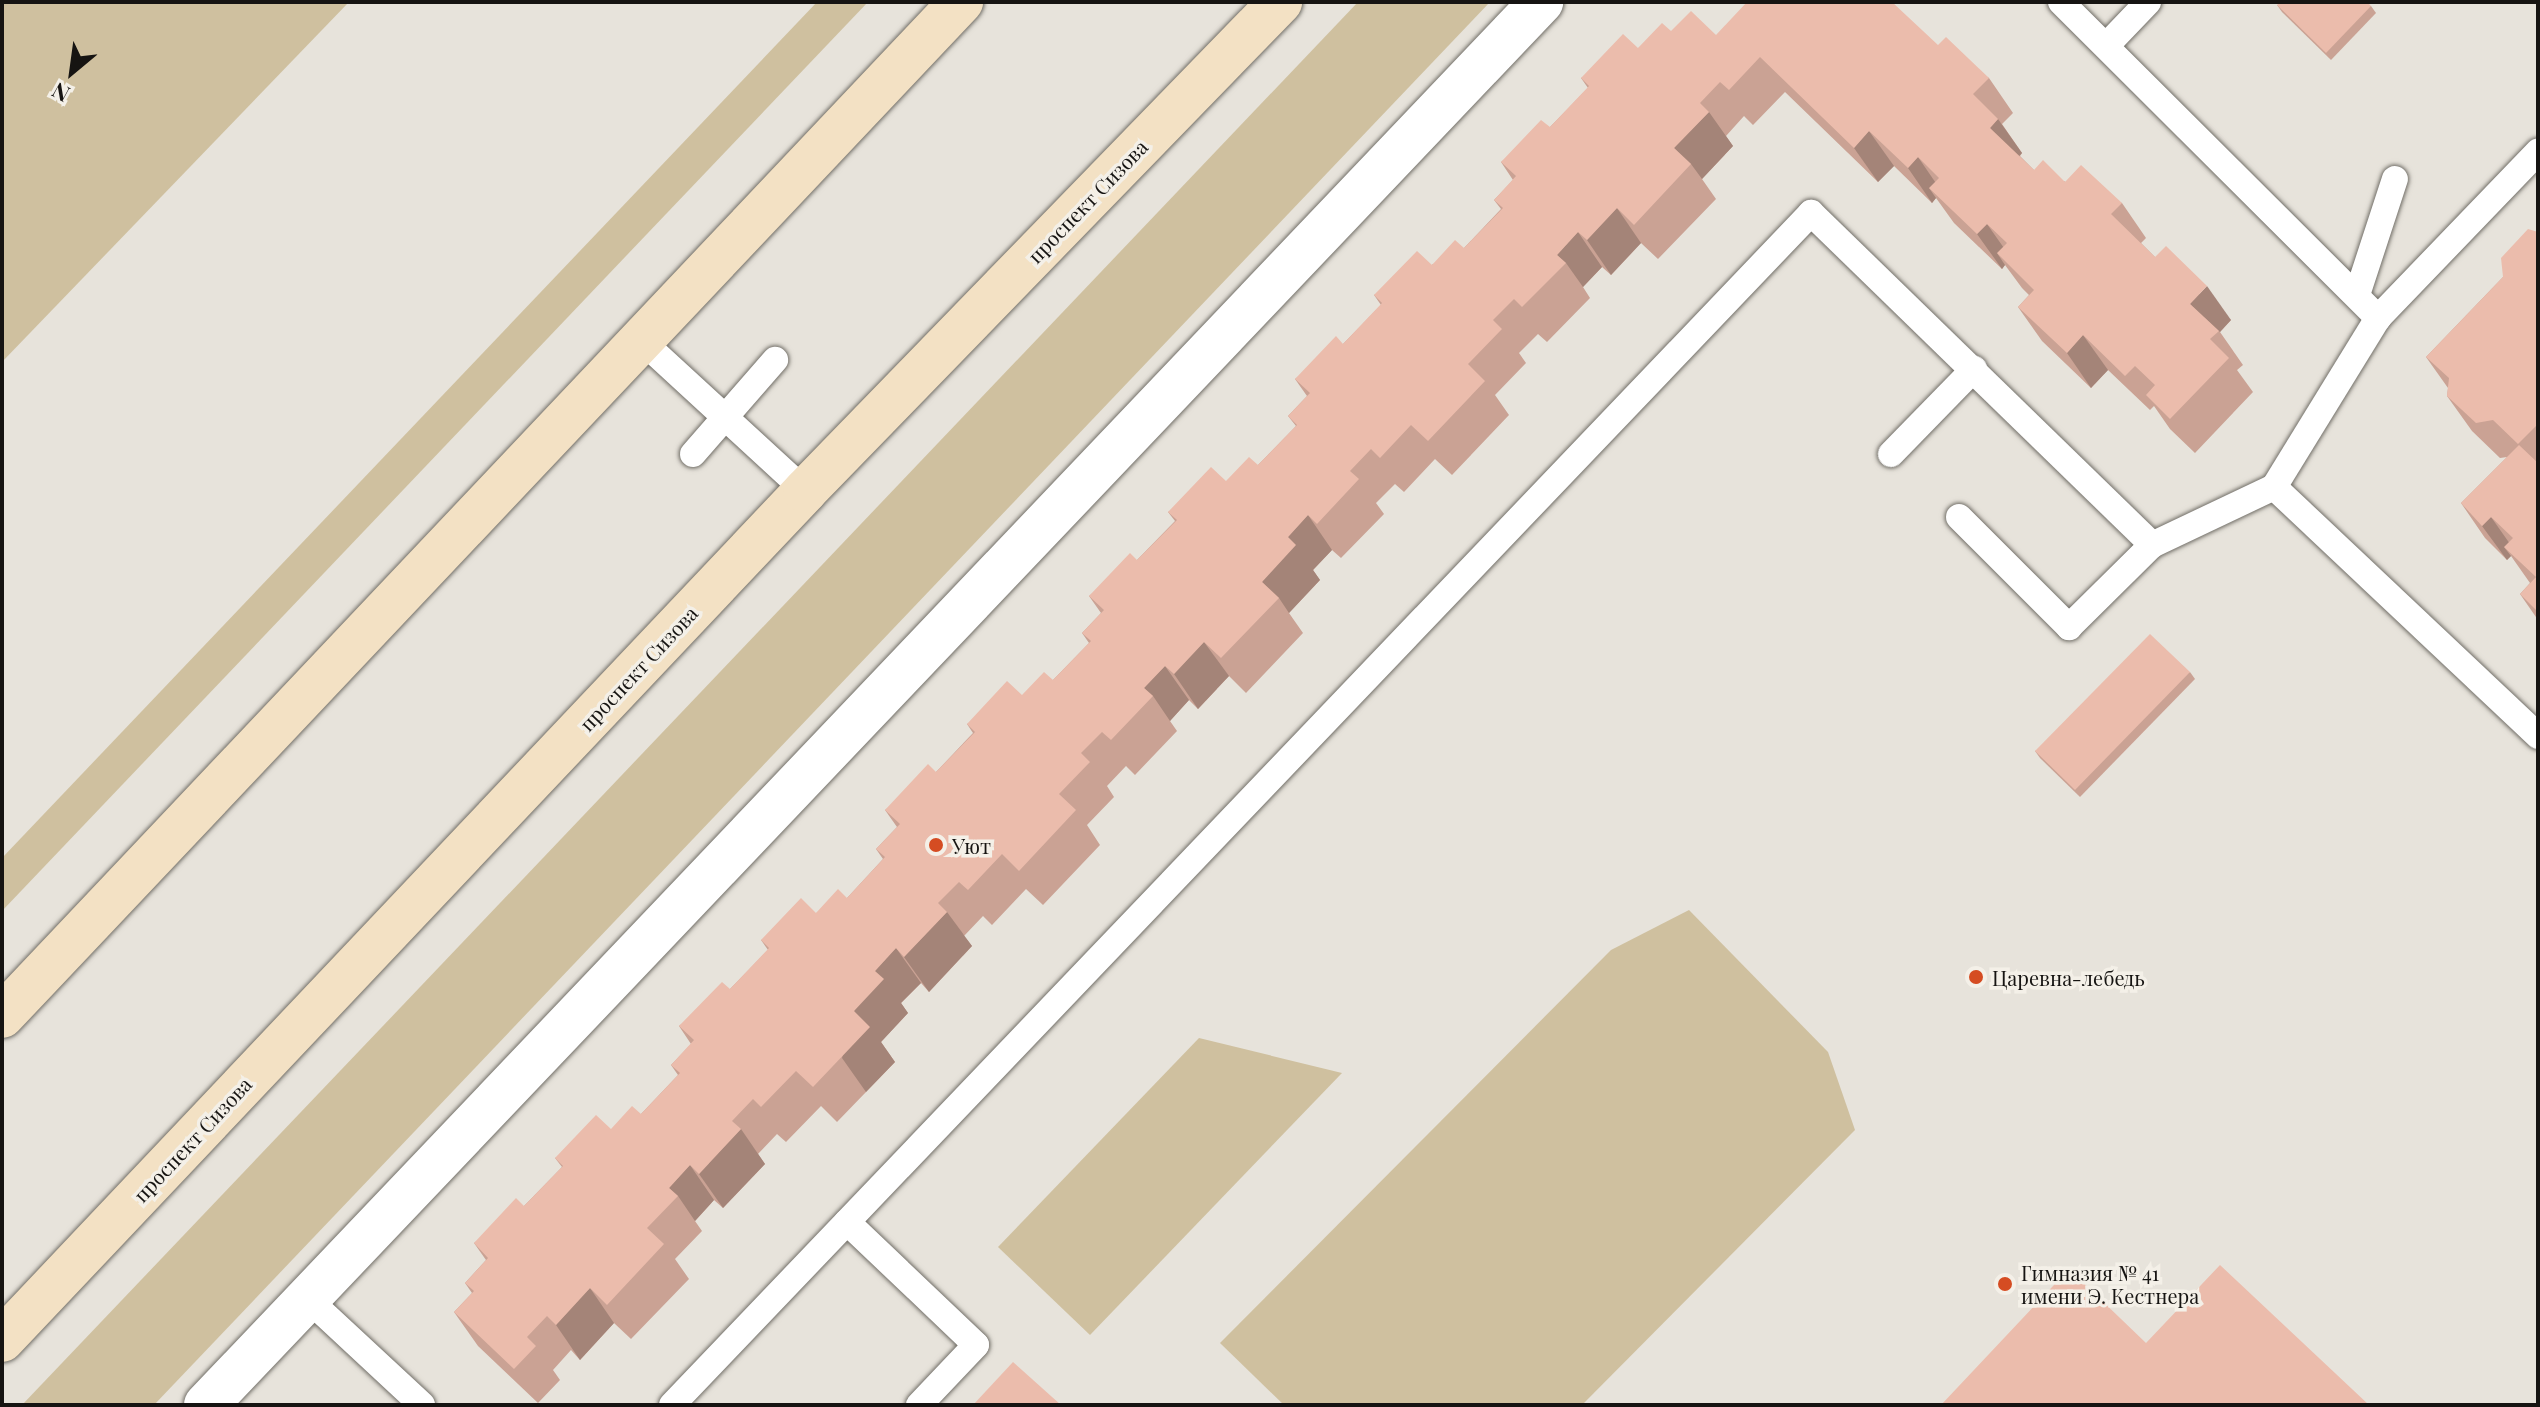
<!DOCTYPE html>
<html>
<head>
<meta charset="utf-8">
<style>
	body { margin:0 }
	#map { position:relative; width:2540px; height:1407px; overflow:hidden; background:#e7e3db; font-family:"Playfair Display",serif }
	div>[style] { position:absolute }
	.green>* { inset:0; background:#cfc09f }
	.roads { filter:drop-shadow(0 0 2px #716e67) drop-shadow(0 0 2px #716e67) }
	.service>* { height:26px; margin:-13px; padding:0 13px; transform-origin:13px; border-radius:13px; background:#fff }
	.minor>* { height:44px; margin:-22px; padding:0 22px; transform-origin:22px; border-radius:22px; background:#fff }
	.secondary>* { height:44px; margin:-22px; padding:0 22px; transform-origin:22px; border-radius:22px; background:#f3e1c4 }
	.wall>* { inset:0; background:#caa294 }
	.shaded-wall>* { inset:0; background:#a48478 }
	.building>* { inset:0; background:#ebbcac }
	.dots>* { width:22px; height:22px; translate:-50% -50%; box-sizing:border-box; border:4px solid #f4f0e8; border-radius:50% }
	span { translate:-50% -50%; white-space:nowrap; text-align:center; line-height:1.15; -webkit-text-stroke:7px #f4f0e8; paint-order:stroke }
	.street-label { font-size:20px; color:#161412 }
	.poi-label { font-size:20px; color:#161412 }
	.left { translate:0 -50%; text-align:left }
	.frame { position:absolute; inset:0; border:4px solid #161412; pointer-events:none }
	.north { position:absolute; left:32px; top:32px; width:80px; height:80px; -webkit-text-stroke:6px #f4f0e8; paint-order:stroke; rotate:209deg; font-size:22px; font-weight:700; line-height:32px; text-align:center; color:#161412 }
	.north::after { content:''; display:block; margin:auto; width:28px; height:36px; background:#161412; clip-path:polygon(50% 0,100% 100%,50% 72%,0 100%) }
</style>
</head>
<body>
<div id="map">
	<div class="green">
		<div style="clip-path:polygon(2px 2px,349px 2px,2px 362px)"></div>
		<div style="clip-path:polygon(817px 2px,868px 2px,2px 911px,2px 858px)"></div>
		<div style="clip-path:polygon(1358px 2px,1490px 2px,154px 1405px,22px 1405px)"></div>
		<div style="clip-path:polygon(1689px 910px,1828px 1052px,1855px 1130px,1582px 1405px,1284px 1405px,1220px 1343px,1611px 950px)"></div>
		<div style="clip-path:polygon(1199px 1038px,1342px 1073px,1090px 1335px,998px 1247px)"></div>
	</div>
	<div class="roads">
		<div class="service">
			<div style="left:2061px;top:2px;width:448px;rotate:44.9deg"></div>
			<div style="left:2378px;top:318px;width:198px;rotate:121.6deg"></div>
			<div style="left:2274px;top:487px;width:363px;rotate:43.3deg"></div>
			<div style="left:2106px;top:46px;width:61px;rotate:-46.3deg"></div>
			<div style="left:2357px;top:295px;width:122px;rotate:-71.9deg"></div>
			<div style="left:2378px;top:318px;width:231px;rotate:-46.1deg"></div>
			<div style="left:641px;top:340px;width:223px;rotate:42.6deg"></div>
			<div style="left:693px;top:454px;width:125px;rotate:-48.9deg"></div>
			<div style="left:1891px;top:454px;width:119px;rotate:-45.7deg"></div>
			<div style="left:1959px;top:517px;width:156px;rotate:45deg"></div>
			<div style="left:2069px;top:627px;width:117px;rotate:-44.7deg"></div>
			<div style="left:847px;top:1222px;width:178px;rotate:43.6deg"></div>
			<div style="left:976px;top:1345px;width:83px;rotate:133.5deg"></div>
			<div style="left:307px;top:1298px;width:157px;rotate:42.9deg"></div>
			<div style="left:672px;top:1405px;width:1649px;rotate:-46.3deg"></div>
			<div style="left:1811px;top:213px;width:476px;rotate:44.2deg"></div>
			<div style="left:2152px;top:545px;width:135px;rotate:-25.4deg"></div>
		</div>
		<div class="minor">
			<div style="left:206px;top:1405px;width:1937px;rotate:-46.42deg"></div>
		</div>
		<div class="secondary">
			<div style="left:2px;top:1016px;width:1396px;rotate:-46.6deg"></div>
			<div style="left:2px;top:1340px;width:1169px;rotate:-46.59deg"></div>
			<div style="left:805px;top:491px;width:682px;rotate:-45.83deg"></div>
		</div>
	</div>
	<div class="wall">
		<div style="clip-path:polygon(2277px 5px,2371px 6px,2376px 13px,2331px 60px,2282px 12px)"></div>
		<div style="clip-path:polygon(1671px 31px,1716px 35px,1938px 45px,1989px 78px,2013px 113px,2002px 124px,2022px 153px,2020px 156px,2034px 170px,2122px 203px,2146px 238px,2141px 243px,2155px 257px,2231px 320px,2220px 332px,2243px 365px,2237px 370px,2253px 392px,2195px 453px,2170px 429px,2154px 406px,2150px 410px,2108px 370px,2091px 388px,2042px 341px,2018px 307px,2029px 295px,2022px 288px,2005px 265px,2002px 269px,1954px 223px,1936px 198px,1932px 203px,1894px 166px,1878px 182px,1785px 92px,1753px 125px,1744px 116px,1726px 136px,1733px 146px,1702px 179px,1716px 199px,1658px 259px,1641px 243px,1611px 275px,1602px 267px,1583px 287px,1590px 298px,1547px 342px,1538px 334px,1519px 353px,1526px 363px,1495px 395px,1509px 415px,1452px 475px,1435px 459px,1404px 492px,1395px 484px,1376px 503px,1384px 514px,1341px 558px,1332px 550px,1313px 570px,1320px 580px,1289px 613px,1303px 633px,1246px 693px,1229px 676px,1198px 709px,1189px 700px,1170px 721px,1177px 731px,1135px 775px,1126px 766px,1107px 786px,1114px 797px,1087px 825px,1100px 845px,1043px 905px,1026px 889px,992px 925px,983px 916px,964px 936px,972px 946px,929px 992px,921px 983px,901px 1003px,908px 1013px,881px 1042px,895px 1062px,837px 1122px,821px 1106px,786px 1142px,777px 1134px,758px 1154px,765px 1164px,723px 1208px,714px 1200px,695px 1221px,702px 1231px,675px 1259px,689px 1279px,631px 1339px,614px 1323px,580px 1360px,571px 1350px,553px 1370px,560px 1380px,538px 1403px,478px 1346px,454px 1312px,472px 1293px,465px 1283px,486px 1260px,474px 1243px,524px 1206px,562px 1167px,555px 1158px,641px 1114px,678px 1075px,671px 1065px,691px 1044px,679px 1026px,730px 989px,768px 950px,761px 940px,847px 898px,883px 859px,876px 849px,897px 827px,885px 810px,936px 772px,973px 733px,967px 724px,1053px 680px,1089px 643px,1082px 633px,1101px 613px,1089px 596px,1137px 560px,1175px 521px,1168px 512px,1258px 465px,1296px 426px,1288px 416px,1307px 396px,1295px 379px,1343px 344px,1381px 305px,1374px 295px,1464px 248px,1501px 209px,1494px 200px,1513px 180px,1501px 162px,1550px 127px,1588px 88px,1581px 78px)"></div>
		<div style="clip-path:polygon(2538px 232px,2538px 620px,2520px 594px,2530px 583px,2511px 556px,2507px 560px,2485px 538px,2461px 503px,2507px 457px,2500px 458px,2472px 431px,2447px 396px,2448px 388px,2426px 357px,2503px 277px)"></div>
		<div style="clip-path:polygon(2190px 672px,2195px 679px,2080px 797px,2040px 758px,2035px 751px)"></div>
	</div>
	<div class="shaded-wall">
		<div style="clip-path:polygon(1709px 112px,1733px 146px,1702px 179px,1691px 164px,1674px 148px)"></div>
		<div style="clip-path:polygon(1998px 119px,2022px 153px,2014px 162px,1990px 128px)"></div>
		<div style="clip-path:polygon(1869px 131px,1894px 166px,1878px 182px,1854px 148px)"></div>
		<div style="clip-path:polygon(1918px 157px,1942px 192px,1929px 188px,1936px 198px,1932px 203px,1908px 168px)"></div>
		<div style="clip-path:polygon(1617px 208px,1641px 243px,1611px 275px,1587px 240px)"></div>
		<div style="clip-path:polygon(1987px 224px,2011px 258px,1997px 253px,2005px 265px,2002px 269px,1977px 234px)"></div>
		<div style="clip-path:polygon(1578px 232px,1602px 267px,1583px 287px,1566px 263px,1557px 255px)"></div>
		<div style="clip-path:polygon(2207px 286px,2231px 320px,2220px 332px,2190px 304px)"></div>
		<div style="clip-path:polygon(2083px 335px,2108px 370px,2091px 388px,2067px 353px)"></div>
		<div style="clip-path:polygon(1308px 515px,1332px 550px,1313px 570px,1320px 580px,1289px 613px,1279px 598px,1262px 582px,1288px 537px)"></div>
		<div style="clip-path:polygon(2491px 517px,2515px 551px,2504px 547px,2511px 556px,2507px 560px,2482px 526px)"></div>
		<div style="clip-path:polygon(1204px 642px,1229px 676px,1198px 709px,1174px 674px)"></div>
		<div style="clip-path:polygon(1165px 666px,1189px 700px,1170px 721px,1153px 696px,1144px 688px)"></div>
		<div style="clip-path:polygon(947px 912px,972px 946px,929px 992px,904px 957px)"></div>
		<div style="clip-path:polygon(896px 948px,921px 983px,901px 1003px,908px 1013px,881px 1042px,895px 1062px,866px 1092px,842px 1058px,854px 1011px,875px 971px)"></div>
		<div style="clip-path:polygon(741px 1129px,765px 1164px,723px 1208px,699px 1174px)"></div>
		<div style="clip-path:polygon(690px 1165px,714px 1200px,695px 1221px,678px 1196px,669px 1188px)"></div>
		<div style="clip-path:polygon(590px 1288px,614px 1323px,580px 1360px,556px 1325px)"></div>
	</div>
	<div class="building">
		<div style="clip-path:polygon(1747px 2px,1892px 2px,1938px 45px,1946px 37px,1989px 78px,1973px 94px,1998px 119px,1990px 128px,2034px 170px,2043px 160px,2065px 182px,2081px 165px,2122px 203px,2111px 214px,2155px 257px,2166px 246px,2207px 286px,2190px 304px,2219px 331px,2210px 339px,2229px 358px,2170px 419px,2146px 395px,2155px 385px,2135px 366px,2125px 376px,2083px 335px,2067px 353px,2018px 307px,2034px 290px,1997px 253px,2007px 243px,1987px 224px,1977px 234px,1929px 188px,1939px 178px,1918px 157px,1908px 168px,1869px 131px,1854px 148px,1760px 57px,1729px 90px,1720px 82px,1700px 103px,1709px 112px,1674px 148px,1691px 164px,1634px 225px,1617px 208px,1587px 240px,1578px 232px,1557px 255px,1566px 263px,1522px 307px,1514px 299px,1493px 320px,1502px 329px,1468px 364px,1485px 381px,1428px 441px,1411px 425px,1380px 458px,1371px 449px,1350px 471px,1359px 479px,1317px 524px,1308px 515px,1288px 537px,1296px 545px,1262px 582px,1279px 598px,1221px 658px,1204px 642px,1174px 674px,1165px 666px,1144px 688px,1153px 696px,1111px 740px,1102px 732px,1081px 753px,1090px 762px,1059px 794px,1076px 810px,1019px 871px,1002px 854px,968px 890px,959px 882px,938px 903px,947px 912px,904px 957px,896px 948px,875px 971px,884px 979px,854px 1011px,870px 1027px,813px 1087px,796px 1071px,761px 1107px,753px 1099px,732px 1121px,741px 1129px,699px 1174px,690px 1165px,669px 1188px,678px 1196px,647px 1228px,664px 1244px,607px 1305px,590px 1288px,556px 1325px,547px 1316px,527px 1337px,536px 1346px,514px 1369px,454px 1312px,474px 1291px,465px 1283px,488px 1258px,474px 1243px,516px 1198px,524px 1206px,563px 1166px,555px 1158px,596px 1115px,611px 1129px,632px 1106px,641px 1114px,680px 1073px,671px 1065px,694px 1040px,679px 1026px,722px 982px,730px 989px,769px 948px,761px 940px,801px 898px,816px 913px,838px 889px,847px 898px,885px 857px,876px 849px,900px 824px,885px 810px,928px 764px,936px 772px,975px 732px,967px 724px,1007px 681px,1022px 695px,1044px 672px,1053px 680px,1091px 641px,1082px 633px,1104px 610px,1089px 596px,1130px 553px,1137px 560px,1177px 520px,1168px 512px,1211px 467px,1226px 481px,1249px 457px,1258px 465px,1297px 425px,1288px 416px,1310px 393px,1295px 379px,1336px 336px,1343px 344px,1382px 303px,1374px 295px,1417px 251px,1432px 265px,1455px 240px,1464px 248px,1503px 208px,1494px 200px,1516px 176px,1501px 162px,1541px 120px,1550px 127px,1589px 86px,1581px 78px,1623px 34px,1638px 48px,1662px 23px,1671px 31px,1691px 11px,1716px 35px)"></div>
		<div style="clip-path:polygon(2280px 2px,2367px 2px,2371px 6px,2326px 53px,2277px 5px)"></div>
		<div style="clip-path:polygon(2528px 229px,2538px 232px,2538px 424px,2518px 444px,2493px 420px,2476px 423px,2447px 396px,2449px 378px,2426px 357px,2503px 277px,2501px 258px)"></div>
		<div style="clip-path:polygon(2519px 445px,2538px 463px,2538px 612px,2520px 594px,2536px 577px,2504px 547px,2513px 538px,2491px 517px,2482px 526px,2461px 503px)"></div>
		<div style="clip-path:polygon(2150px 634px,2190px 672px,2075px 790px,2035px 751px)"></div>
		<div style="clip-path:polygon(2220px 1265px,2369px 1405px,1941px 1405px,2069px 1269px,2146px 1343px)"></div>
		<div style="clip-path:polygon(1013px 1362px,1061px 1405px,973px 1405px)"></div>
	</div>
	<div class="dots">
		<div style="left:936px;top:845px;background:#d54c22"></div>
		<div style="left:1976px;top:977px;background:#d54c22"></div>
		<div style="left:2005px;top:1284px;background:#d54c22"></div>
	</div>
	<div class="street-label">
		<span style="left:1087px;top:201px;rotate:-46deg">проспект Сизова</span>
		<span style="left:638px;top:668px;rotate:-47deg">проспект Сизова</span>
		<span style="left:192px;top:1139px;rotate:-47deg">проспект Сизова</span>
	</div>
	<div class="poi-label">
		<span class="left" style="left:952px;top:845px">Уют</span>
		<span class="left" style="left:1992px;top:977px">Царевна-лебедь</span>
		<span class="left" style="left:2021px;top:1284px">Гимназия № 41<br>имени Э. Кестнера</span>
	</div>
	<div class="frame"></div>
	<div class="north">N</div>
</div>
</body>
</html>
